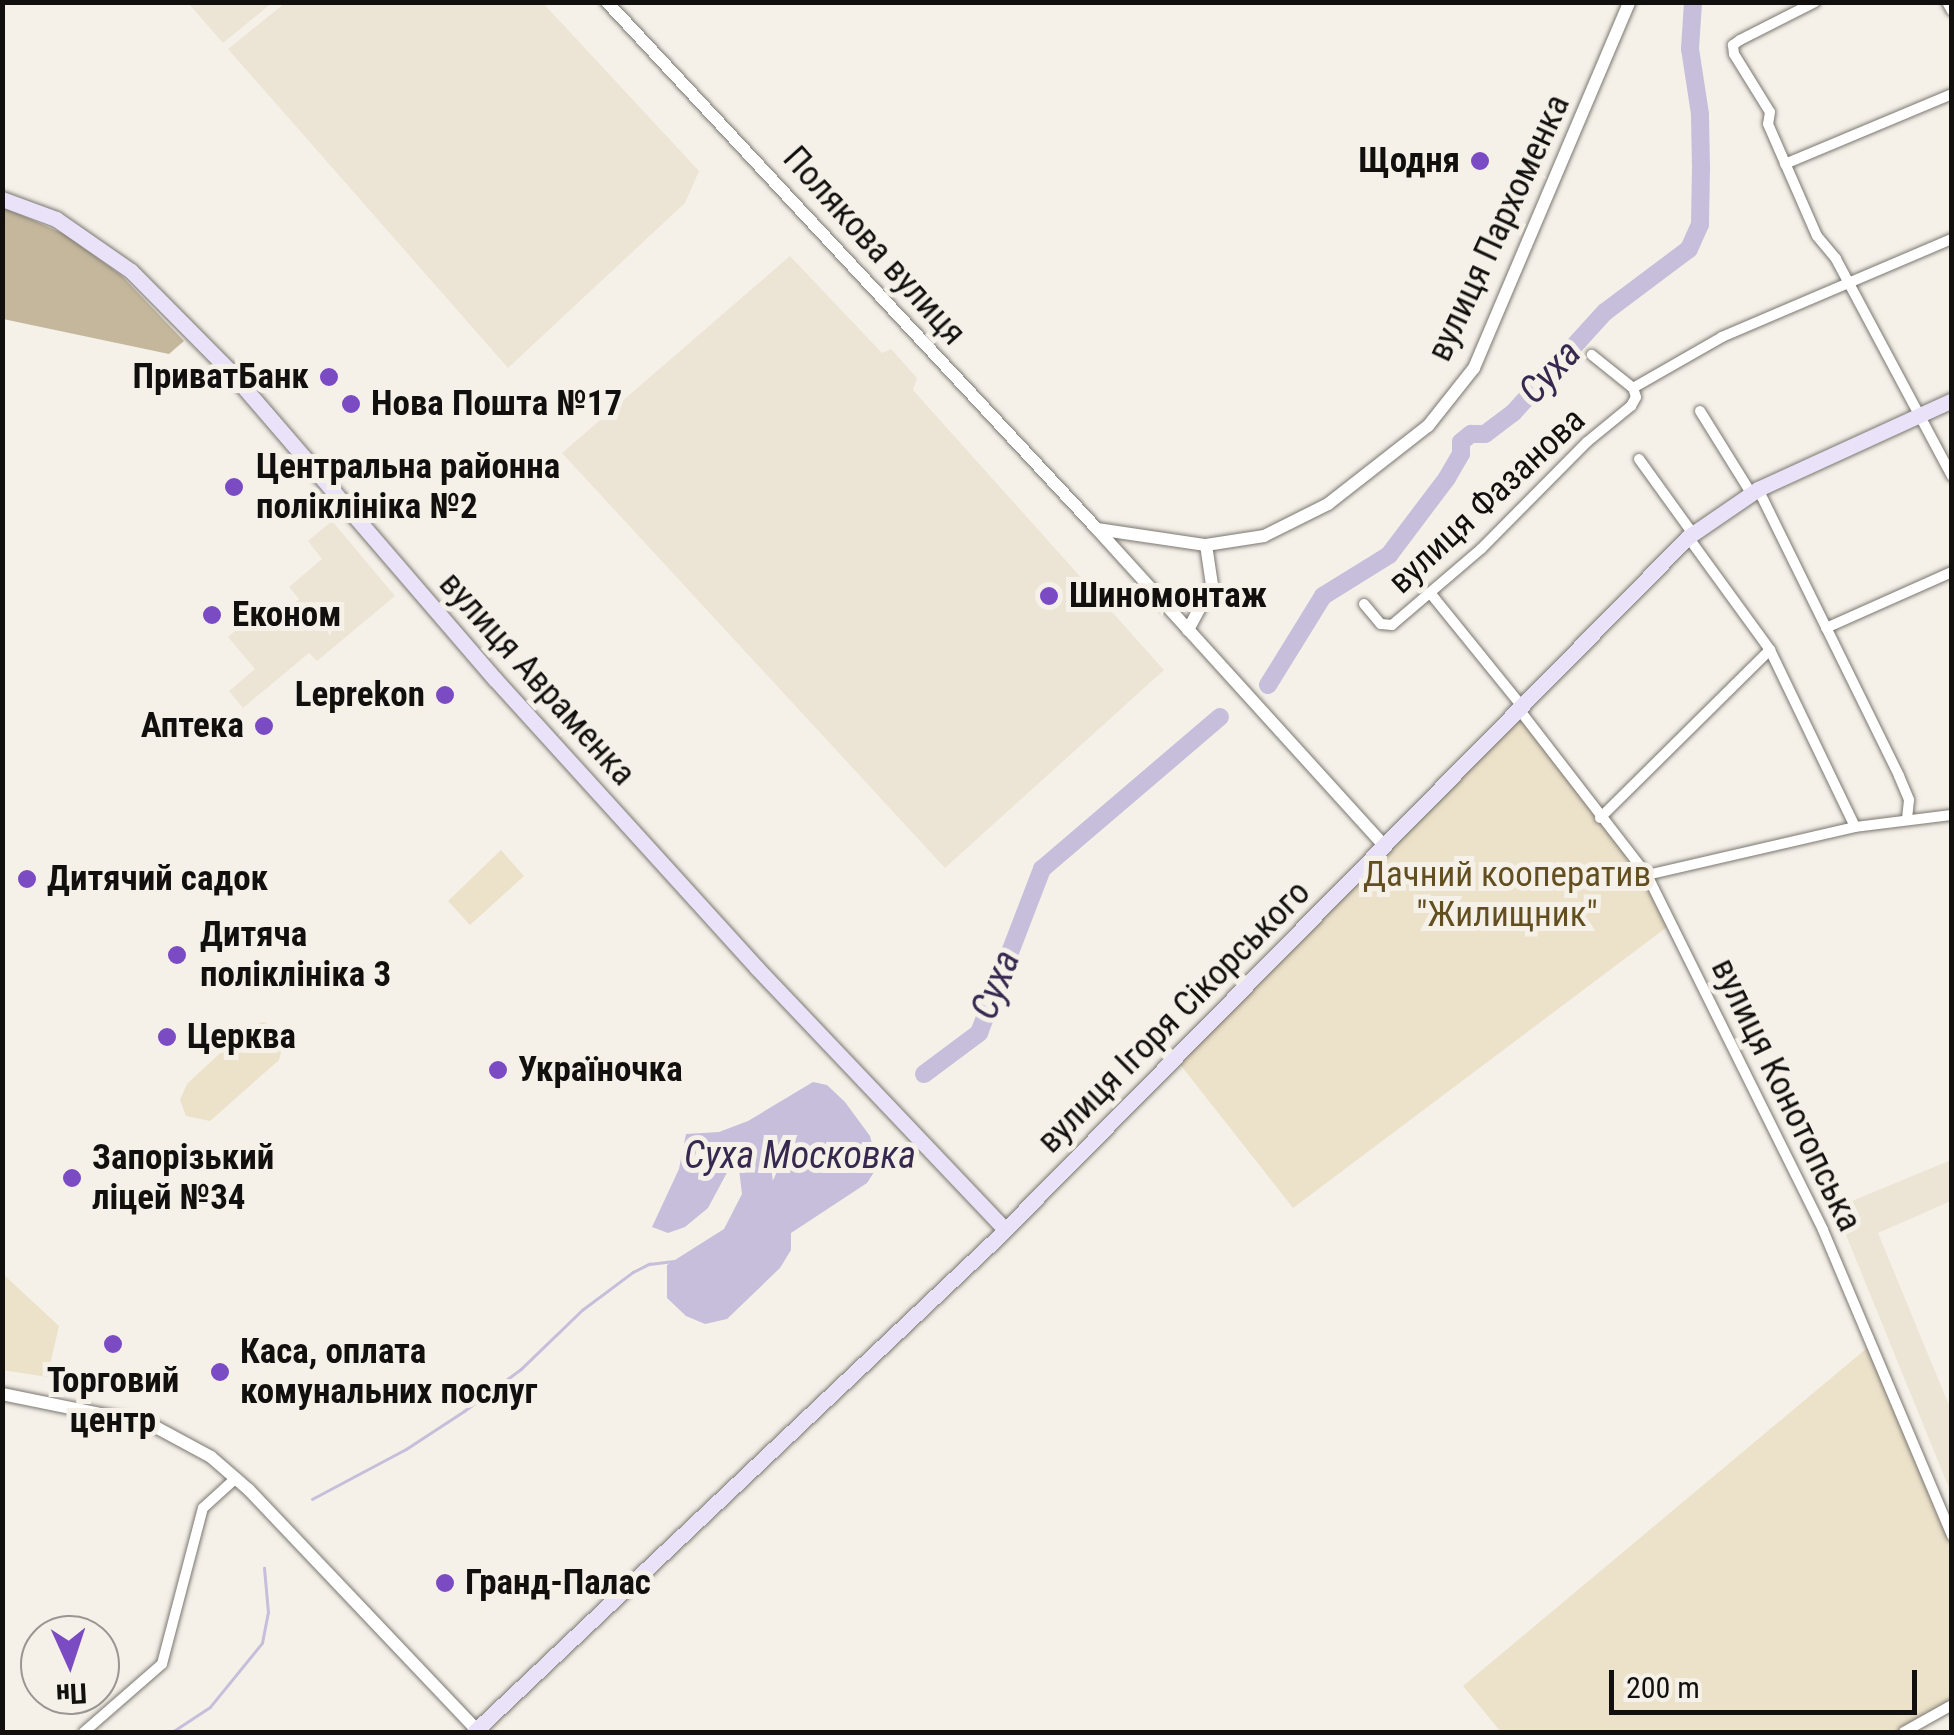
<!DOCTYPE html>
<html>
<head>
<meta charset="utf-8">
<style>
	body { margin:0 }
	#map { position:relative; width:1954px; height:1735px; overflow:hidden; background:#f5f1e9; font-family:"Roboto Condensed",sans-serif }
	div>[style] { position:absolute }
	.built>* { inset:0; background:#ece5d5 }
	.green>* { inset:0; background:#ece1c9 }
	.forest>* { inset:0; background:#c4b79c }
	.water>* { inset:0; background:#c6beda }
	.stream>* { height:2.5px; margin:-1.25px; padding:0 1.25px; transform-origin:1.25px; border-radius:1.25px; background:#c6beda }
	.river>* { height:18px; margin:-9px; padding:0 9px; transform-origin:9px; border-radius:9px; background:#c6beda }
	.roads { filter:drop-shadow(0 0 2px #7b7770) drop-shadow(0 0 2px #7b7770) }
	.minor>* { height:10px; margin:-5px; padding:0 5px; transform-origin:5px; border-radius:5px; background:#fff }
	.tertiary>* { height:12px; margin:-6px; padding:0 6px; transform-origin:6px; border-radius:6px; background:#fff }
	.secondary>* { height:15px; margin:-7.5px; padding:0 7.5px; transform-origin:7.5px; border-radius:7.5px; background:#e9e2f8 }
	.dots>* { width:28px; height:28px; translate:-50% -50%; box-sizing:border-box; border:5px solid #f5f1e9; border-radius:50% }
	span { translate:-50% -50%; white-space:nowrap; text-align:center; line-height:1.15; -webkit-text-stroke:10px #f5f1e9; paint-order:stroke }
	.poi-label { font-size:35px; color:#12100e; font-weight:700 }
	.right { translate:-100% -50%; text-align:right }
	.left { translate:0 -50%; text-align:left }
	.street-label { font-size:35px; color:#12100e }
	.park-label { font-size:35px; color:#624e1e }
	.water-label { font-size:38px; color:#36284f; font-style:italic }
	.frame { position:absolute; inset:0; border:5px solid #12100e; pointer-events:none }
	.north { position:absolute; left:20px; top:1615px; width:100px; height:100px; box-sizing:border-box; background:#f5f1e9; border:2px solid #9a9791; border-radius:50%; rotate:177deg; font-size:28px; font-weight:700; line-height:40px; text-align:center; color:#12100e }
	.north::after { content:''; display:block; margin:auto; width:35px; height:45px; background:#7b4bc3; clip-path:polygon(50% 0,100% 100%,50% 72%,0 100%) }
	.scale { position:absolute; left:1609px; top:1670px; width:308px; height:45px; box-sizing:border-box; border:5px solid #12100e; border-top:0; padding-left:12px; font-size:30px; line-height:35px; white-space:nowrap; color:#12100e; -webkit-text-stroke:8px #f5f1e9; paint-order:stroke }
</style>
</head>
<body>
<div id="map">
	<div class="built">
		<div style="clip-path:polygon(188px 3px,272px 3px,223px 43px)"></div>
		<div style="clip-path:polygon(285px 3px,543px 3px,699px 171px,685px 203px,508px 368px,228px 49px)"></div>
		<div style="clip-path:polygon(790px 256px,882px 353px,891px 349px,917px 378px,913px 390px,1164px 670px,945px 868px,562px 453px)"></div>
		<div style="clip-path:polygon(332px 521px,395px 596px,317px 661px,309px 653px,243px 708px,229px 691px,255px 669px,228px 637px,252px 616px,263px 629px,299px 599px,289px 587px,322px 559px,308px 541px)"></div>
		<div style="clip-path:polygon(1951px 1160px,1951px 1201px,1878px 1233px,1951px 1410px,1951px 1493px,1835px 1208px)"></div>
	</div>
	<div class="green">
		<div style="clip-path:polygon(1521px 705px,1647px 875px,1671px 924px,1293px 1208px,1175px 1058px)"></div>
		<div style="clip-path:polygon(501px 850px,524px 876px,470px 925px,448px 901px)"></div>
		<div style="clip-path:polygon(264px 1022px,285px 1036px,279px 1060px,210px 1121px,186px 1116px,180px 1100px,187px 1084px,248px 1027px)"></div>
		<div style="clip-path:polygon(3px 1274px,59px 1326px,47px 1377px,3px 1370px)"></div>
		<div style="clip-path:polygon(1873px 1343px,1951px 1536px,1951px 1705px,1904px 1732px,1501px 1732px,1463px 1686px)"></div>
	</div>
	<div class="forest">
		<div style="clip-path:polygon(3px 207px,64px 234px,121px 275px,184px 341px,169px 354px,3px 319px)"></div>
	</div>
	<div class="water">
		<div style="clip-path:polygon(813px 1082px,827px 1085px,845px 1102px,870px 1136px,878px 1166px,867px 1183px,791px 1233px,791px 1250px,780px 1268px,727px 1319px,705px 1324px,686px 1316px,667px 1298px,667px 1265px,724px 1229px,742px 1194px,739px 1169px,730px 1167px,708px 1208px,685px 1227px,668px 1233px,652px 1227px,679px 1169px,686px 1134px,719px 1132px,748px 1121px)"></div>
	</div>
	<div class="stream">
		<div style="left:312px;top:1499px;width:106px;rotate:-28deg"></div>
		<div style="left:406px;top:1449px;width:69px;rotate:-33.2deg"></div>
		<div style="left:464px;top:1411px;width:71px;rotate:-36.4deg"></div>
		<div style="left:521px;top:1369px;width:85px;rotate:-44deg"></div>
		<div style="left:582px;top:1310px;width:64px;rotate:-36.7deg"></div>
		<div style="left:633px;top:1272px;width:18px;rotate:-27deg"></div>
		<div style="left:649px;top:1264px;width:25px;rotate:-7deg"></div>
		<div style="left:172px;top:1732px;width:45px;rotate:-33.3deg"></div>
		<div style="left:210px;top:1707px;width:82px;rotate:-50.9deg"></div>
		<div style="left:262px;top:1643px;width:31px;rotate:-79deg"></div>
		<div style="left:268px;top:1613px;width:45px;rotate:-95.1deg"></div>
	</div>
	<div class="river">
		<div style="left:1268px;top:685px;width:105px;rotate:-58.3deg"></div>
		<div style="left:1323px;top:596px;width:78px;rotate:-31.8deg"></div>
		<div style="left:1389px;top:555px;width:96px;rotate:-53deg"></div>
		<div style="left:1447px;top:478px;width:28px;rotate:-60deg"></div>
		<div style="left:1461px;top:454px;width:12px;rotate:-90deg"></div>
		<div style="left:1461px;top:442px;width:13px;rotate:-39deg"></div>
		<div style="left:1471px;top:434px;width:14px"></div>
		<div style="left:1485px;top:434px;width:35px;rotate:-37deg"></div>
		<div style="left:1513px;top:413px;width:137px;rotate:-47.7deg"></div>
		<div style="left:1605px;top:312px;width:105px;rotate:-36.9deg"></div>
		<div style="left:1689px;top:249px;width:27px;rotate:-66deg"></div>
		<div style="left:1700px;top:224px;width:56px;rotate:-89deg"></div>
		<div style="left:1701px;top:168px;width:54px;rotate:-91.1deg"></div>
		<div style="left:1700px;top:114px;width:66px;rotate:-98.7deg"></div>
		<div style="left:1690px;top:49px;width:47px;rotate:-86.3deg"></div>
		<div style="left:924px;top:1074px;width:69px;rotate:-36.7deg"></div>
		<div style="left:979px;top:1033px;width:176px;rotate:-69deg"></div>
		<div style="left:1042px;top:869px;width:234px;rotate:-40.5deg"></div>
	</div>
	<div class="roads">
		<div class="minor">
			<div style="left:1815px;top:2px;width:84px;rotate:153.1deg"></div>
			<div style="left:1740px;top:40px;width:9px;rotate:144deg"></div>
			<div style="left:1733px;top:45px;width:9px;rotate:84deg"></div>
			<div style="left:1734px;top:54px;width:68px;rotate:58.2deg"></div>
			<div style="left:1770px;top:112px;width:12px;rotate:99deg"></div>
			<div style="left:1768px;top:124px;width:122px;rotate:66.4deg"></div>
			<div style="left:1817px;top:236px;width:30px;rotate:50deg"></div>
			<div style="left:1836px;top:259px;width:246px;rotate:61.9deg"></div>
			<div style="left:1947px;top:2px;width:10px;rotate:61deg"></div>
			<div style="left:1785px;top:164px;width:181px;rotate:-22.7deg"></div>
			<div style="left:1633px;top:388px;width:103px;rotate:-29.8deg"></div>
			<div style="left:1722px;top:337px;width:250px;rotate:-23.1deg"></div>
			<div style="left:1700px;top:411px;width:97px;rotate:58.1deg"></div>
			<div style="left:1639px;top:459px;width:92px;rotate:54.2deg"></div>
			<div style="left:1758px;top:489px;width:320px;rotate:63.8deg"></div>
			<div style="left:1899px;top:776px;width:26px;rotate:67deg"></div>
			<div style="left:1909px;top:800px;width:18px;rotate:96deg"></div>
			<div style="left:1688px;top:537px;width:140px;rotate:54deg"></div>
			<div style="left:1770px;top:650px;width:196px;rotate:64.3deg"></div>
			<div style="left:1431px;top:594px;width:143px;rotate:51deg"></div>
			<div style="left:1364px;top:604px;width:26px;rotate:50deg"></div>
			<div style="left:1381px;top:624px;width:11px;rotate:5deg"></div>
			<div style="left:1392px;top:625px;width:117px;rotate:-40.5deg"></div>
			<div style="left:1481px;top:549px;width:151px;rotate:-45.3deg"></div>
			<div style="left:1587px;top:442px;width:57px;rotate:-39.3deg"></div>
			<div style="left:1631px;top:406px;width:10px;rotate:-61deg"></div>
			<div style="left:1636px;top:397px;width:9px;rotate:-108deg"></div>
			<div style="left:1633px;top:388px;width:53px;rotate:-141.2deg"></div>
			<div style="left:1826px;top:628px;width:138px;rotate:-24deg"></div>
			<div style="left:1518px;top:708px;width:211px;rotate:52.3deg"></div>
			<div style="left:1647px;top:875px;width:396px;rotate:63.6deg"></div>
			<div style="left:1823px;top:1230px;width:332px;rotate:67.1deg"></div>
			<div style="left:1600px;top:818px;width:239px;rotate:-44.7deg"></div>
			<div style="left:1647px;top:875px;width:213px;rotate:-13deg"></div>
			<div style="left:1855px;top:827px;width:98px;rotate:-7.1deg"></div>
			<div style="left:84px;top:1732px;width:103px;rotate:-41.1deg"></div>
			<div style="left:162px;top:1664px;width:161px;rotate:-75.3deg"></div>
			<div style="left:203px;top:1508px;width:45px;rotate:-42.3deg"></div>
			<div style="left:1904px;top:1732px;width:55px;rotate:-29.4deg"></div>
		</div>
		<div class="tertiary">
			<div style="left:607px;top:2px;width:720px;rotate:47.08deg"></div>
			<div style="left:1097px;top:529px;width:429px;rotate:47.8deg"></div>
			<div style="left:1097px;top:529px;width:110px;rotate:8.4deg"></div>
			<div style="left:1188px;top:630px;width:51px;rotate:-61.9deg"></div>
			<div style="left:1212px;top:585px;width:40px;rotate:-98.5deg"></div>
			<div style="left:1206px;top:545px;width:59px;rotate:-8.8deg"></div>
			<div style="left:1264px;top:536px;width:72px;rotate:-26.6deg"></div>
			<div style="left:1328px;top:504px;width:127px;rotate:-38deg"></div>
			<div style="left:1428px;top:426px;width:74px;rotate:-51.6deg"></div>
			<div style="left:1474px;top:368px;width:397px;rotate:-67deg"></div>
			<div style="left:2px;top:1394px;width:151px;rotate:11.5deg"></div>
			<div style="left:150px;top:1424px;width:69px;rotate:28.4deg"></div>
			<div style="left:211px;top:1457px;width:50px;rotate:41deg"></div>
			<div style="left:249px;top:1490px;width:331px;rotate:46.5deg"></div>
		</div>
		<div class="secondary">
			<div style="left:2px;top:199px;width:58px;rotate:20.3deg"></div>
			<div style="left:56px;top:219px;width:91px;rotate:34.7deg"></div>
			<div style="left:131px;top:271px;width:139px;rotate:45.3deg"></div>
			<div style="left:229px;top:370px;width:408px;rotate:49.3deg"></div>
			<div style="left:495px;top:679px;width:390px;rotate:47.8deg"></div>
			<div style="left:757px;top:968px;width:360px;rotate:46.5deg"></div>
			<div style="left:474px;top:1732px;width:721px;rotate:-43.37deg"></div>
			<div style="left:998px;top:1237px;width:983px;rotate:-45.41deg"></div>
			<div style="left:1688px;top:537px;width:85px;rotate:-34.4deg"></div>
			<div style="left:1758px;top:489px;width:213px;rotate:-24.6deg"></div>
		</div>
	</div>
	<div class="dots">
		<div style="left:1480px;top:161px;background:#7b4bc3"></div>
		<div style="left:329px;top:377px;background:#7b4bc3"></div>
		<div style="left:351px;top:404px;background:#7b4bc3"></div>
		<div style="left:234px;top:487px;background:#7b4bc3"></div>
		<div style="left:1049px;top:596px;background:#7b4bc3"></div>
		<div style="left:212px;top:615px;background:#7b4bc3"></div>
		<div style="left:445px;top:695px;background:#7b4bc3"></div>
		<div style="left:264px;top:726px;background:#7b4bc3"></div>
		<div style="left:27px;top:879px;background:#7b4bc3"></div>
		<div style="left:177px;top:955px;background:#7b4bc3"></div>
		<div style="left:167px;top:1037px;background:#7b4bc3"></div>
		<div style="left:498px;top:1070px;background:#7b4bc3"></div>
		<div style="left:72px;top:1178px;background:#7b4bc3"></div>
		<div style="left:113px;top:1344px;background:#7b4bc3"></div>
		<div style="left:220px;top:1372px;background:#7b4bc3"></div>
		<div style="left:445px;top:1583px;background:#7b4bc3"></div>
	</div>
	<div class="poi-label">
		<span class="right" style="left:1460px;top:161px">Щодня</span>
		<span class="right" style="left:309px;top:377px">ПриватБанк</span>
		<span class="left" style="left:371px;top:404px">Нова Пошта №17</span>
		<span class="left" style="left:256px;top:487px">Центральна районна<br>поліклініка №2</span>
		<span class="left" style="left:1069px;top:596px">Шиномонтаж</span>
		<span class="left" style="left:232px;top:615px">Економ</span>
		<span class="right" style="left:425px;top:695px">Leprekon</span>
		<span class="right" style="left:244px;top:726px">Аптека</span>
		<span class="left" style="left:47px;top:879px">Дитячий садок</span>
		<span class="left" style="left:200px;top:955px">Дитяча<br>поліклініка 3</span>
		<span class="left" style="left:187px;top:1037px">Церква</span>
		<span class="left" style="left:518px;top:1070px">Україночка</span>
		<span class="left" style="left:92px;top:1178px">Запорізький<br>ліцей №34</span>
		<span class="left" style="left:240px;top:1372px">Каса, оплата<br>комунальних послуг</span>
		<span style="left:113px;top:1401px">Торговий<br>центр</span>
		<span class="left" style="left:465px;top:1583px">Гранд-Палас</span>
	</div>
	<div class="street-label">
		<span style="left:1499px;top:228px;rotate:-65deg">вулиця Пархоменка</span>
		<span style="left:874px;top:246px;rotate:48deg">Полякова вулиця</span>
		<span style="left:1487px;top:501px;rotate:-43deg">вулиця Фазанова</span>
		<span style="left:537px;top:679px;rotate:48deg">вулиця Авраменка</span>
		<span style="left:1174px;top:1017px;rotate:-45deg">вулиця Ігоря Сікорського</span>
		<span style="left:1786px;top:1095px;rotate:64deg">вулиця Конотопська</span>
	</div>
	<div class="park-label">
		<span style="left:1507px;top:895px">Дачний кооператив<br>"Жилищник"</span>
	</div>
	<div class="water-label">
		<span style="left:1550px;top:372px;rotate:-47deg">Суха</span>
		<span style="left:996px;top:985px;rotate:-68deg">Суха</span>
		<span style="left:800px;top:1156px">Суха Московка</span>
	</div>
	<div class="frame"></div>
	<div class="north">Пн</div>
	<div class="scale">200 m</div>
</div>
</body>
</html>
